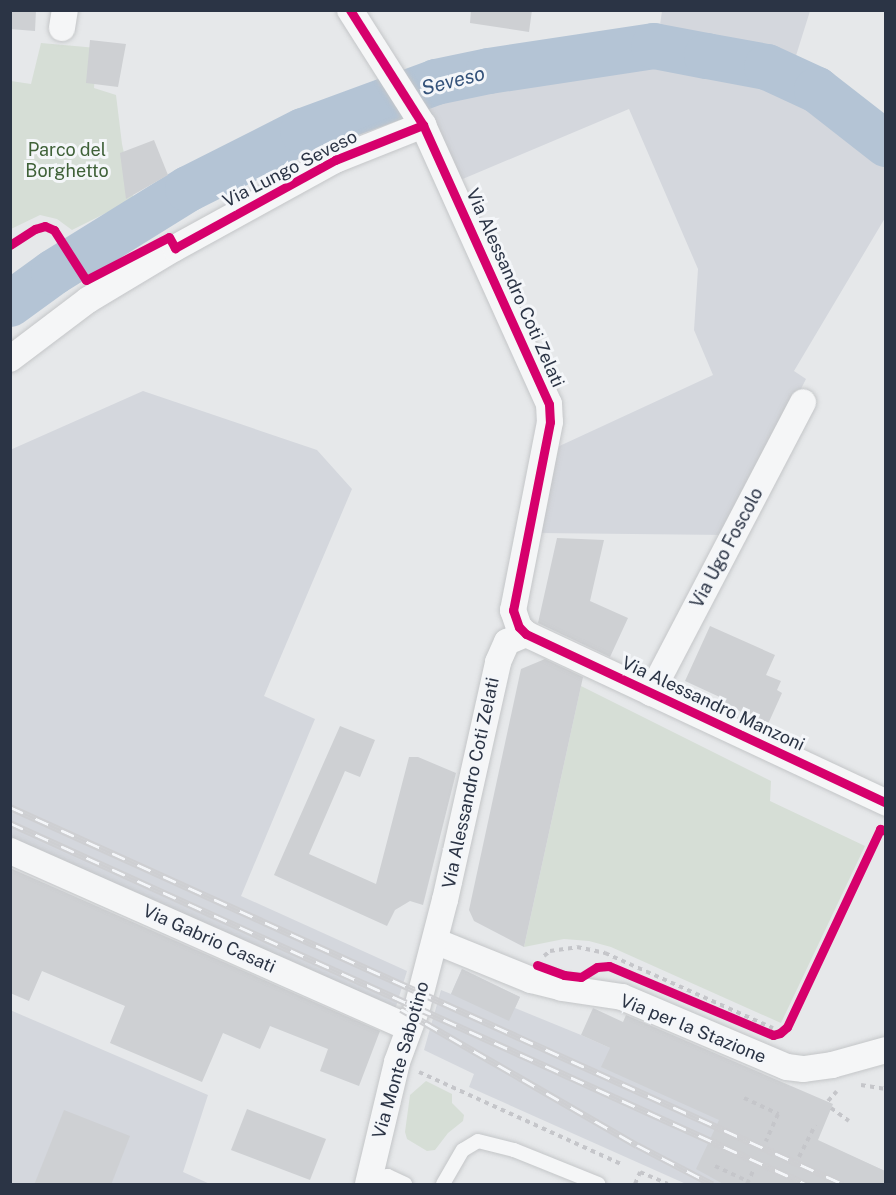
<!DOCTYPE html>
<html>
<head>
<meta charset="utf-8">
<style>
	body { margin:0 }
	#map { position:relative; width:896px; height:1195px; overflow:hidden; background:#e6e8ea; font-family:"Public Sans",sans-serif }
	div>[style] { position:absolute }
	.built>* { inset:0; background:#d4d7dd }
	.green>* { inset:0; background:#d6ded6 }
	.river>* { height:46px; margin:-23px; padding:0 23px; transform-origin:23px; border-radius:23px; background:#b4c4d5 }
	.building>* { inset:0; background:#ced0d3 }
	.path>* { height:4px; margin-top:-2px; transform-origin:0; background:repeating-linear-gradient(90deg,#c5c6ca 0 4.5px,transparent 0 9px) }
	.roads { filter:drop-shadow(0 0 2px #c4c6c8) drop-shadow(0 0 2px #c4c6c8) }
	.lane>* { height:14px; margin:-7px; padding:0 7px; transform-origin:7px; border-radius:7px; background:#f5f6f7 }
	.street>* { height:26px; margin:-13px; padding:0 13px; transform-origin:13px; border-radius:13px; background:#f5f6f7 }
	.rail>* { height:7px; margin-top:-3.5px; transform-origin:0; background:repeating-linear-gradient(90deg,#f4f6f9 0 14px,#cecfd2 0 28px); box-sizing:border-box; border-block:2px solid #cecfd2 }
	.cycleway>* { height:9px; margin:-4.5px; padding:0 4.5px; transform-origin:4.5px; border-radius:4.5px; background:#d6006c }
	span { translate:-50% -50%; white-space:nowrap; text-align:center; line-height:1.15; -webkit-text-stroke:6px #f4f6f9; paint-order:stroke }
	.park-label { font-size:18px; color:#3f6138 }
	.street-label { font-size:18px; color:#2b3445 }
	.water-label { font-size:20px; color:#34527a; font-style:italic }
	.frame { position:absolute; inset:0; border:12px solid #2b3445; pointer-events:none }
</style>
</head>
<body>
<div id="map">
	<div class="built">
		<div style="clip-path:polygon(662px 11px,662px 10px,810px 11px,794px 62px,659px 32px)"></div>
		<div style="clip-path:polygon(644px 67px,683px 70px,755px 85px,815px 111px,885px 168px,885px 218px,794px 371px,806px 379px,727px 535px,538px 533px,553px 449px,713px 375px,694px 330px,698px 269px,629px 109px,458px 181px,422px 106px,481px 89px)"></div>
		<div style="clip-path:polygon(143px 391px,317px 450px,352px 489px,264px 696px,315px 719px,241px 896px,407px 971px,394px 1013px,11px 840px,10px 450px)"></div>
		<div style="clip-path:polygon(462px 969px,520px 997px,515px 1008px,581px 1035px,885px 1171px,885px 1184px,686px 1184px,469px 1087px,474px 1074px,424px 1050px,441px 990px,451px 994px)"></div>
		<div style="clip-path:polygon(10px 1010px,208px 1095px,183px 1172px,210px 1184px,11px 1184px)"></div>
	</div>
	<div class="green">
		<div style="clip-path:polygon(41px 43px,97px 48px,94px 88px,116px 95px,122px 144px,134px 199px,72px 230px,57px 219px,40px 215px,11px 229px,11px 81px,31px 84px)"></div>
		<div style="clip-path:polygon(581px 686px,771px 781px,770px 801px,865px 846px,781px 1023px,611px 947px,589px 941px,564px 939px,524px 947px)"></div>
		<div style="clip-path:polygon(426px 1081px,452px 1094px,452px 1103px,464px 1115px,463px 1121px,448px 1133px,435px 1150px,427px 1151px,407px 1139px,405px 1132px,410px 1095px)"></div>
	</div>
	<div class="river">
		<div style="left:10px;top:304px;width:54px;rotate:-36deg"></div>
		<div style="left:54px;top:272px;width:158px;rotate:-31.8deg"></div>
		<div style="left:188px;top:189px;width:129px;rotate:-26.8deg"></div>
		<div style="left:303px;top:131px;width:142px;rotate:-20.2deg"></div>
		<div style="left:436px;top:82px;width:54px;rotate:-11.7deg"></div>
		<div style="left:489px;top:71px;width:167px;rotate:-8.6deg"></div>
		<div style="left:654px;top:46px;width:54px;rotate:10.7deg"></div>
		<div style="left:707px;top:56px;width:61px;rotate:10.4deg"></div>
		<div style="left:767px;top:67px;width:55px;rotate:24.7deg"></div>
		<div style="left:817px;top:90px;width:88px;rotate:38deg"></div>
	</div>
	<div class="building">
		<div style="clip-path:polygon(10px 10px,36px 10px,35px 31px,10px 29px)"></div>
		<div style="clip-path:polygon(471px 10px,532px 10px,529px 32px,470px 23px)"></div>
		<div style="clip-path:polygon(90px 40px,126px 44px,118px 87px,86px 83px)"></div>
		<div style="clip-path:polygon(154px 140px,168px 175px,126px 199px,120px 153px)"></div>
		<div style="clip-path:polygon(557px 538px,604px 540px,590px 601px,628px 618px,610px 657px,538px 623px)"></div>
		<div style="clip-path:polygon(710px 626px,775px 655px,766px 675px,781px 681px,777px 690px,782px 693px,768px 724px,722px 703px,724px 699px,685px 681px)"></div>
		<div style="clip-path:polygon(545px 659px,583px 677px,524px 947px,474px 921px,469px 910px,521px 669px)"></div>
		<div style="clip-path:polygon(340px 726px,375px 740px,360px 777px,345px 771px,309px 854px,376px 884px,409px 757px,418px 757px,456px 773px,423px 905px,410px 901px,395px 910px,387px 926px,274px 875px)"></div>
		<div style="clip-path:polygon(10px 868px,380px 1031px,359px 1086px,320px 1071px,328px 1049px,270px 1026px,260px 1049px,223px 1033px,202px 1082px,110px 1043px,125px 1006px,42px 971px,29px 1001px,10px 993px)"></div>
		<div style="clip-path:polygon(462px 969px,520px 997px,509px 1021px,451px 994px)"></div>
		<div style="clip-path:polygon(593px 1008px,623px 1022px,626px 1015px,833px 1104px,818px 1140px,885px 1171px,885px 1185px,725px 1185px,696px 1169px,719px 1120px,601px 1067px,610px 1048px,581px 1035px)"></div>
		<div style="clip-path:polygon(247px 1109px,326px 1139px,310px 1180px,231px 1150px)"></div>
		<div style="clip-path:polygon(64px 1110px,130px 1136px,111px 1185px,34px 1185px)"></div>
	</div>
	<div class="path">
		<div style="left:544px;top:956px;width:8px;rotate:-40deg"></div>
		<div style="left:550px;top:951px;width:27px;rotate:-8deg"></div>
		<div style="left:577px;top:947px;width:29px;rotate:12deg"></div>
		<div style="left:605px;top:953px;width:184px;rotate:24.1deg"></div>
		<div style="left:419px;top:1072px;width:224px;rotate:24.5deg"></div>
		<div style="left:861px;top:1085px;width:25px;rotate:9deg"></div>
		<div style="left:744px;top:1098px;width:38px;rotate:25deg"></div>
		<div style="left:778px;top:1114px;width:30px;rotate:114deg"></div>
		<div style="left:828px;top:1101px;width:13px;rotate:-48deg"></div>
		<div style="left:831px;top:1108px;width:22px;rotate:36deg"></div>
		<div style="left:799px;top:1157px;width:36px;rotate:-63deg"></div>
		<div style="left:715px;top:1166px;width:38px;rotate:25deg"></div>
		<div style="left:635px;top:1184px;width:13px;rotate:-67deg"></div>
		<div style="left:640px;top:1172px;width:30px;rotate:23deg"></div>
		<div style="left:747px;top:1184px;width:17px;rotate:-65deg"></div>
	</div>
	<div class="roads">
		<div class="lane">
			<div style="left:371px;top:1183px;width:4px;rotate:-117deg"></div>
			<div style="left:369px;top:1179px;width:19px;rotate:-9deg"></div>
			<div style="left:388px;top:1176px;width:19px;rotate:25deg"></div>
			<div style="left:443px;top:1184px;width:39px;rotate:-60deg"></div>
			<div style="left:463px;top:1150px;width:17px;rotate:-31deg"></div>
			<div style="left:478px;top:1141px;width:37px;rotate:14deg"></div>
			<div style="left:514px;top:1150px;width:91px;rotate:22deg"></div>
		</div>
		<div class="street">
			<div style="left:350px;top:10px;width:136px;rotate:57.6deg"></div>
			<div style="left:423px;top:125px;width:306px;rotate:65.7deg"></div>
			<div style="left:549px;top:404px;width:18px;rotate:87deg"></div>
			<div style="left:550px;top:422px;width:192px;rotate:101.1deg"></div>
			<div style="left:513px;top:610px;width:18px;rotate:71deg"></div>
			<div style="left:519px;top:627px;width:10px;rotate:45deg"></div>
			<div style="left:526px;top:634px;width:398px;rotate:25.1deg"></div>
			<div style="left:62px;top:28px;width:18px;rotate:-81deg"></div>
			<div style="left:10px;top:359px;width:98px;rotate:-37.1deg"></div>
			<div style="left:88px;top:300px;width:101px;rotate:-30.9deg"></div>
			<div style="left:175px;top:248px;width:183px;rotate:-28.8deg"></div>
			<div style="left:335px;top:160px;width:95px;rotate:-21.7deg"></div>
			<div style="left:651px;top:693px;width:328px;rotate:-62.4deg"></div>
			<div style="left:10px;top:851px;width:435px;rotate:23.9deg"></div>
			<div style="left:435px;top:941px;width:104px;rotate:22.1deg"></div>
			<div style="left:531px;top:980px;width:32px;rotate:14deg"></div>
			<div style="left:562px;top:988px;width:61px;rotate:8.5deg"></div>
			<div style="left:622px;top:997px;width:179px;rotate:23deg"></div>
			<div style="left:787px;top:1067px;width:17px;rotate:7deg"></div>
			<div style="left:804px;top:1069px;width:28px;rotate:-8deg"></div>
			<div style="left:832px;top:1065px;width:56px;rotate:-15.5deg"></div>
			<div style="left:368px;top:1184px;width:125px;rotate:-76.6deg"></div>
			<div style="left:397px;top:1062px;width:58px;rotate:-69.7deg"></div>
			<div style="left:417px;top:1008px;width:112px;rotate:-75.5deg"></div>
			<div style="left:445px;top:900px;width:244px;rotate:-77.4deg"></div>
			<div style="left:498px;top:662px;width:22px;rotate:-66deg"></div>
			<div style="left:507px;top:642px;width:21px;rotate:-23deg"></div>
		</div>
	</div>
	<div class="rail">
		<div style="left:10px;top:807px;width:914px;rotate:24.35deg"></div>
		<div style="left:10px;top:823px;width:874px;rotate:24.4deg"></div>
		<div style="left:401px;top:1009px;width:272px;rotate:30deg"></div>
		<div style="left:637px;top:1145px;width:85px;rotate:27.5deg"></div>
	</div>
	<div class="cycleway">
		<div style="left:350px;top:10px;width:136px;rotate:57.6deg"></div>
		<div style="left:423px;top:125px;width:306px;rotate:65.7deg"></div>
		<div style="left:549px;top:404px;width:18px;rotate:87deg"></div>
		<div style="left:550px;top:422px;width:192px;rotate:101.1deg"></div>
		<div style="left:513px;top:610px;width:18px;rotate:71deg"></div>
		<div style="left:519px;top:627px;width:10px;rotate:45deg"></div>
		<div style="left:526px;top:634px;width:398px;rotate:25.1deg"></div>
		<div style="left:10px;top:245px;width:30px;rotate:-33deg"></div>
		<div style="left:35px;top:229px;width:10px;rotate:-17deg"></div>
		<div style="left:45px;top:226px;width:10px;rotate:24deg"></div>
		<div style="left:54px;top:230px;width:59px;rotate:57.4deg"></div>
		<div style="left:86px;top:280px;width:93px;rotate:-27.4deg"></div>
		<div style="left:169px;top:237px;width:13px;rotate:61deg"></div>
		<div style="left:175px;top:248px;width:183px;rotate:-28.8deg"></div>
		<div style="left:335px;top:160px;width:95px;rotate:-21.7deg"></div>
		<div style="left:537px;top:965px;width:29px;rotate:20deg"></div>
		<div style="left:564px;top:975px;width:17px;rotate:7deg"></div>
		<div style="left:581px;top:977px;width:19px;rotate:-32deg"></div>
		<div style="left:597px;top:967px;width:12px;rotate:-5deg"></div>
		<div style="left:609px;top:966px;width:178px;rotate:22.8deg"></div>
		<div style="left:773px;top:1035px;width:7px;rotate:-16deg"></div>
		<div style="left:780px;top:1033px;width:9px;rotate:-41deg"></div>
		<div style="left:787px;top:1027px;width:219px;rotate:-64.8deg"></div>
		<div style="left:880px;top:829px;width:6px;rotate:18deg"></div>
	</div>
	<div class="park-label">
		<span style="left:67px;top:161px">Parco del<br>Borghetto</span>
	</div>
	<div class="street-label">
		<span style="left:290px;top:169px;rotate:-27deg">Via Lungo Seveso</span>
		<span style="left:515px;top:288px;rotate:66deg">Via Alessandro Coti Zelati</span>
		<span style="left:727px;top:548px;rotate:-62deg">Via Ugo Foscolo</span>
		<span style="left:713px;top:704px;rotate:25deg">Via Alessandro Manzoni</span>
		<span style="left:471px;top:783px;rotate:-78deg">Via Alessandro Coti Zelati</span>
		<span style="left:209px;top:939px;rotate:24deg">Via Gabrio Casati</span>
		<span style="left:693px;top:1029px;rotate:22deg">Via per la Stazione</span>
		<span style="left:401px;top:1060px;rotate:-74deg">Via Monte Sabotino</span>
	</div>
	<div class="water-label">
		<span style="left:453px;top:81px;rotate:-14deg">Seveso</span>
	</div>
	<div class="frame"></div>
</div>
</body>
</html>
